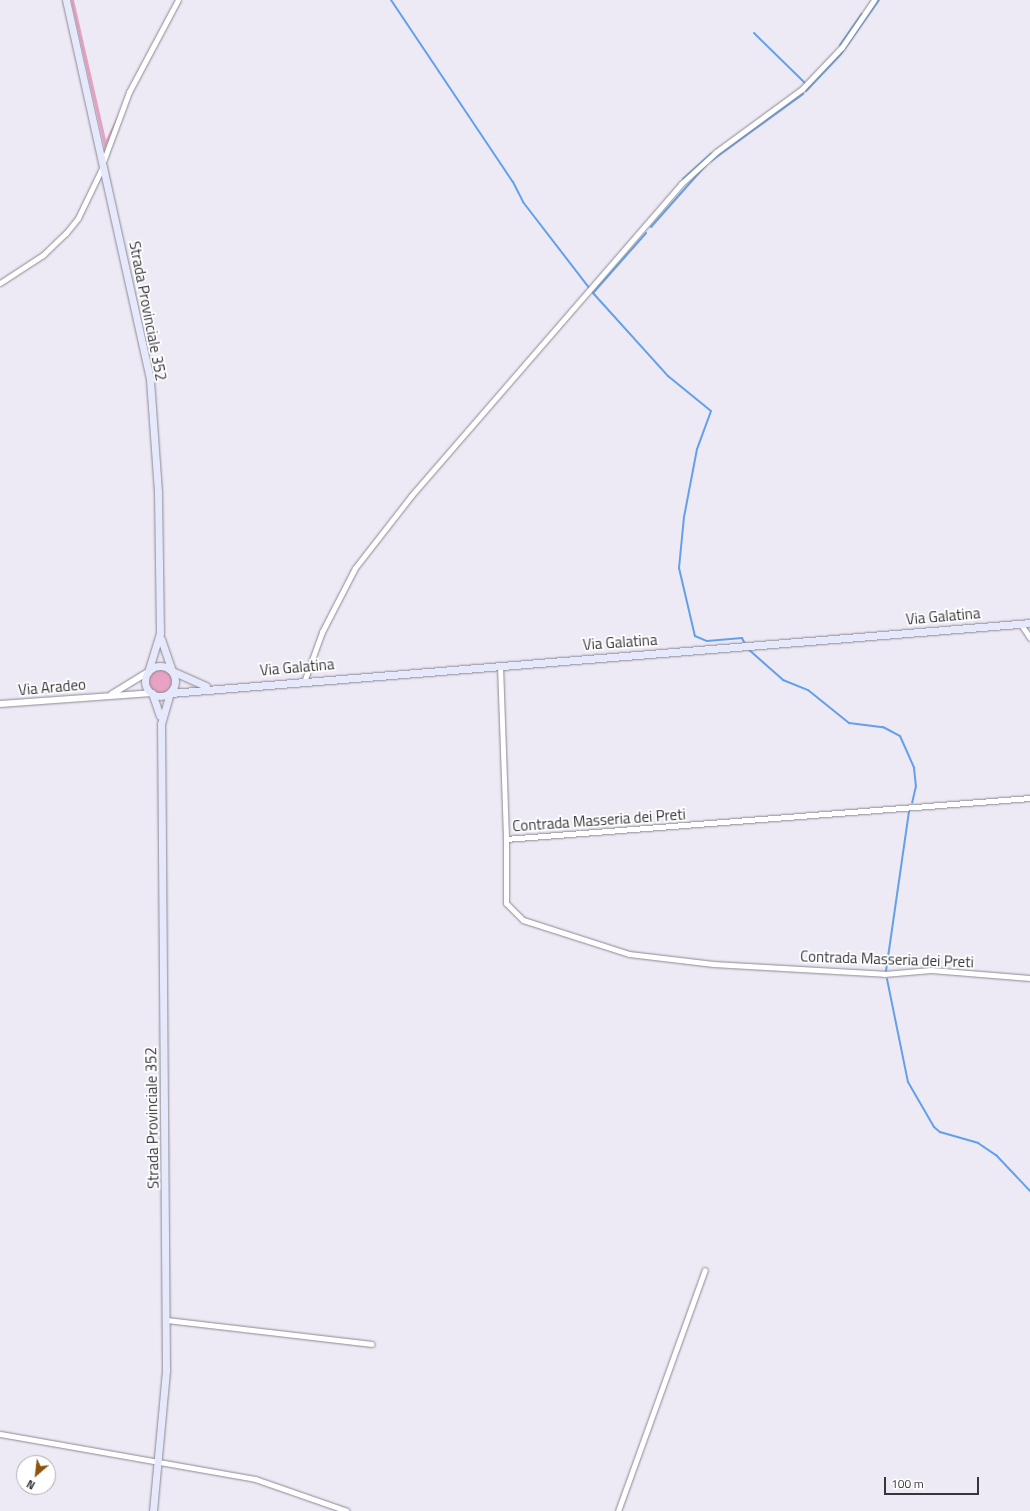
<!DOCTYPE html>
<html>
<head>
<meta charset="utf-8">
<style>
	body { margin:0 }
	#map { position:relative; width:1030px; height:1511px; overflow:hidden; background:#ede9f5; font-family:"Titillium Web",sans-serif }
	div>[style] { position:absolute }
	.green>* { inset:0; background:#e8a2c3 }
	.round { border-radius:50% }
	.stream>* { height:2px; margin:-1px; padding:0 1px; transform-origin:1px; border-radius:1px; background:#62a1e9 }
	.roads { filter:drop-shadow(0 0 1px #8c8893) drop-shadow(0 0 1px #8c8893) }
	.minor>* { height:5px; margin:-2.5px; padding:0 2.5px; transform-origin:2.5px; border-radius:2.5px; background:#fff }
	.tertiary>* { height:6px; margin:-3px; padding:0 3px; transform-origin:3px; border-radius:3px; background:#fff }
	.secondary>* { height:7px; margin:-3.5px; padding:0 3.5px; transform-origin:3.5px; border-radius:3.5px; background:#e6e9fc }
	.secondary>.ring { margin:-3.5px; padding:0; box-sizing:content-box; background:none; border:7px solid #e6e9fc; border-radius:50% }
	span { translate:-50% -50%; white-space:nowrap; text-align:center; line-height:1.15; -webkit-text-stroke:3.5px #fff; paint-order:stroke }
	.street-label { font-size:15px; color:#36353a }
	.north { position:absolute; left:16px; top:1455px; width:40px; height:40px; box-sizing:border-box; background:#fff; border:1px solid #afaeb0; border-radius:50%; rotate:208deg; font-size:11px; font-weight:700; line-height:16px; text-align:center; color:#36353a }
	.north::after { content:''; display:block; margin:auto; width:14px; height:18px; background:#8d530e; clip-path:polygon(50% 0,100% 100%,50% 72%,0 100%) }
	.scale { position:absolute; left:884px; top:1477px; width:95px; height:18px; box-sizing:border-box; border:2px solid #36353a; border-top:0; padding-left:5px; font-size:12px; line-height:14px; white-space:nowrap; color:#36353a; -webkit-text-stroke:3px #fff; paint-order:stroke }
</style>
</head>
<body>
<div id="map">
	<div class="green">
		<div style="clip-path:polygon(71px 0,74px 0,106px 140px,122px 107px,105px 150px)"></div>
		<div class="round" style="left:148px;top:669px;width:24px;height:24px"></div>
	</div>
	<div class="stream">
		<div style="left:391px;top:0;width:219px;rotate:56.2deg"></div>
		<div style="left:513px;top:182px;width:22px;rotate:63deg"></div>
		<div style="left:523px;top:202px;width:115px;rotate:52.4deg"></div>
		<div style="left:593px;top:293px;width:112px;rotate:47.9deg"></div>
		<div style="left:668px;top:376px;width:55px;rotate:39.1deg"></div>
		<div style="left:711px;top:411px;width:40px;rotate:110.2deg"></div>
		<div style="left:697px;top:449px;width:69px;rotate:100.8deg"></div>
		<div style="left:684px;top:517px;width:51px;rotate:95.6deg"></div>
		<div style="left:679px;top:568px;width:70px;rotate:76.8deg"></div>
		<div style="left:695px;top:636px;width:13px;rotate:23deg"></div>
		<div style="left:707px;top:641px;width:35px;rotate:-5deg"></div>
		<div style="left:742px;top:638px;width:7px;rotate:63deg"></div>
		<div style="left:754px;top:33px;width:71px;rotate:44.4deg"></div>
		<div style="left:840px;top:45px;width:38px;rotate:-55deg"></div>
		<div style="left:806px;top:91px;width:51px;rotate:-46.6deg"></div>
		<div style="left:841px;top:54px;width:66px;rotate:-54.9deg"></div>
		<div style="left:711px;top:161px;width:114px;rotate:-36.1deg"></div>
		<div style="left:683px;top:179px;width:38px;rotate:-42deg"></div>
		<div style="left:651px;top:227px;width:83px;rotate:-48.4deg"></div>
		<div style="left:593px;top:293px;width:80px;rotate:-48.5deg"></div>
		<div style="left:747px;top:648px;width:48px;rotate:41.6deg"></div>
		<div style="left:783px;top:680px;width:27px;rotate:22deg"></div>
		<div style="left:808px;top:690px;width:53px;rotate:38.8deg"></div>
		<div style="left:849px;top:723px;width:34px;rotate:7deg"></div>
		<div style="left:883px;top:727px;width:19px;rotate:28deg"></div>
		<div style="left:900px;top:736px;width:35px;rotate:66deg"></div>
		<div style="left:914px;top:768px;width:18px;rotate:84deg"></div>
		<div style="left:916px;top:786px;width:17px;rotate:103deg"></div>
		<div style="left:886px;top:971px;width:162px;rotate:-81.8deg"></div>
		<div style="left:887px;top:979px;width:105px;rotate:78.5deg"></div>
		<div style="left:908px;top:1082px;width:52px;rotate:60deg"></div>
		<div style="left:934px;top:1127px;width:8px;rotate:40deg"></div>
		<div style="left:940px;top:1132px;width:40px;rotate:16deg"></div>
		<div style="left:978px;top:1143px;width:22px;rotate:34deg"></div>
		<div style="left:996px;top:1155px;width:50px;rotate:46.6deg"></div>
	</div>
	<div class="roads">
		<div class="minor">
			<div style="left:103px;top:162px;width:75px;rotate:-69.6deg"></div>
			<div style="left:129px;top:92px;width:104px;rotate:-62deg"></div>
			<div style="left:0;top:283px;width:51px;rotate:-33.1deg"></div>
			<div style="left:43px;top:255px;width:32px;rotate:-44deg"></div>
			<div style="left:66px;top:233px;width:19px;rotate:-51deg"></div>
			<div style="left:78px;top:218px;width:58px;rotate:-64.3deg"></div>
			<div style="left:1020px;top:623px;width:18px;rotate:56deg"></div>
			<div style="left:500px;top:665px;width:174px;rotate:88deg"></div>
			<div style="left:305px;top:679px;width:50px;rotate:-70.1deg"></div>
			<div style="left:322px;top:632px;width:72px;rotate:-62.7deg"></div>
			<div style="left:355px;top:568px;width:91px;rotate:-52.1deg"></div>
			<div style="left:411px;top:496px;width:413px;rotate:-49.1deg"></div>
			<div style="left:681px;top:184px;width:47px;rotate:-42.4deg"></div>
			<div style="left:716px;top:152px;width:107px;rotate:-36.2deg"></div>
			<div style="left:802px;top:89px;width:58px;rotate:-46.4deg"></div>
			<div style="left:842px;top:47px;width:57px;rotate:-55.8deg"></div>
			<div style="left:1030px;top:798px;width:526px;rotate:175.53deg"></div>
			<div style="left:506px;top:839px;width:64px;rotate:90deg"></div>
			<div style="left:506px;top:903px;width:24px;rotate:45deg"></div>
			<div style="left:523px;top:920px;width:111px;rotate:17.8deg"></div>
			<div style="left:629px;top:954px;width:85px;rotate:6.8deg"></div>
			<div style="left:713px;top:964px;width:171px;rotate:3.3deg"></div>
			<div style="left:884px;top:974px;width:47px;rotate:-4.9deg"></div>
			<div style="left:931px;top:970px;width:99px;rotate:4.6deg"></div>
			<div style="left:167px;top:1320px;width:206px;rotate:6.7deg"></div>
			<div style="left:0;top:1434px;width:259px;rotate:10deg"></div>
			<div style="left:255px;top:1479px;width:97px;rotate:19.2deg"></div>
			<div style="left:618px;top:1511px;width:256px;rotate:-70.2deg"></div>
		</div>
		<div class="tertiary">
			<div style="left:112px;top:694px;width:42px;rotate:-31.4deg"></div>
			<div style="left:0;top:704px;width:152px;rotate:-4.1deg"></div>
		</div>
		<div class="secondary">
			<div style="left:66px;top:0;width:389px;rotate:77.5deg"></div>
			<div style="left:150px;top:380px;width:112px;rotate:85.9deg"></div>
			<div style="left:158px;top:492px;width:141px;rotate:89.2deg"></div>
			<div style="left:160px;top:633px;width:41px;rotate:107.1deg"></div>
			<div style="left:161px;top:639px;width:34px;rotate:71deg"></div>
			<div style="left:172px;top:671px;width:37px;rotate:24deg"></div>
			<div class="ring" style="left:145px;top:666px;width:23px;height:23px"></div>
			<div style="left:152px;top:693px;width:24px;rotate:71deg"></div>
			<div style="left:153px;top:1511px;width:142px;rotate:-84.7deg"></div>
			<div style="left:166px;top:1370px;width:646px;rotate:-90.44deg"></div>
			<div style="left:161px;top:724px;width:32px;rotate:-74deg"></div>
			<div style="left:170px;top:693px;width:863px;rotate:-4.65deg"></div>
		</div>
	</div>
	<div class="street-label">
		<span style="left:148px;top:311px;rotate:79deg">Strada Provinciale 352</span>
		<span style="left:943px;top:616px;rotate:-5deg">Via Galatina</span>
		<span style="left:620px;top:642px;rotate:-4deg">Via Galatina</span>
		<span style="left:297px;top:667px;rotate:-5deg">Via Galatina</span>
		<span style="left:52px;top:687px;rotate:-5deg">Via Aradeo</span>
		<span style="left:599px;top:820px;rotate:-4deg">Contrada Masseria dei Preti</span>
		<span style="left:887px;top:959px;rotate:2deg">Contrada Masseria dei Preti</span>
		<span style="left:152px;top:1118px;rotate:-91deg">Strada Provinciale 352</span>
	</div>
	<div class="north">N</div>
	<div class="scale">100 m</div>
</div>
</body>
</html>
